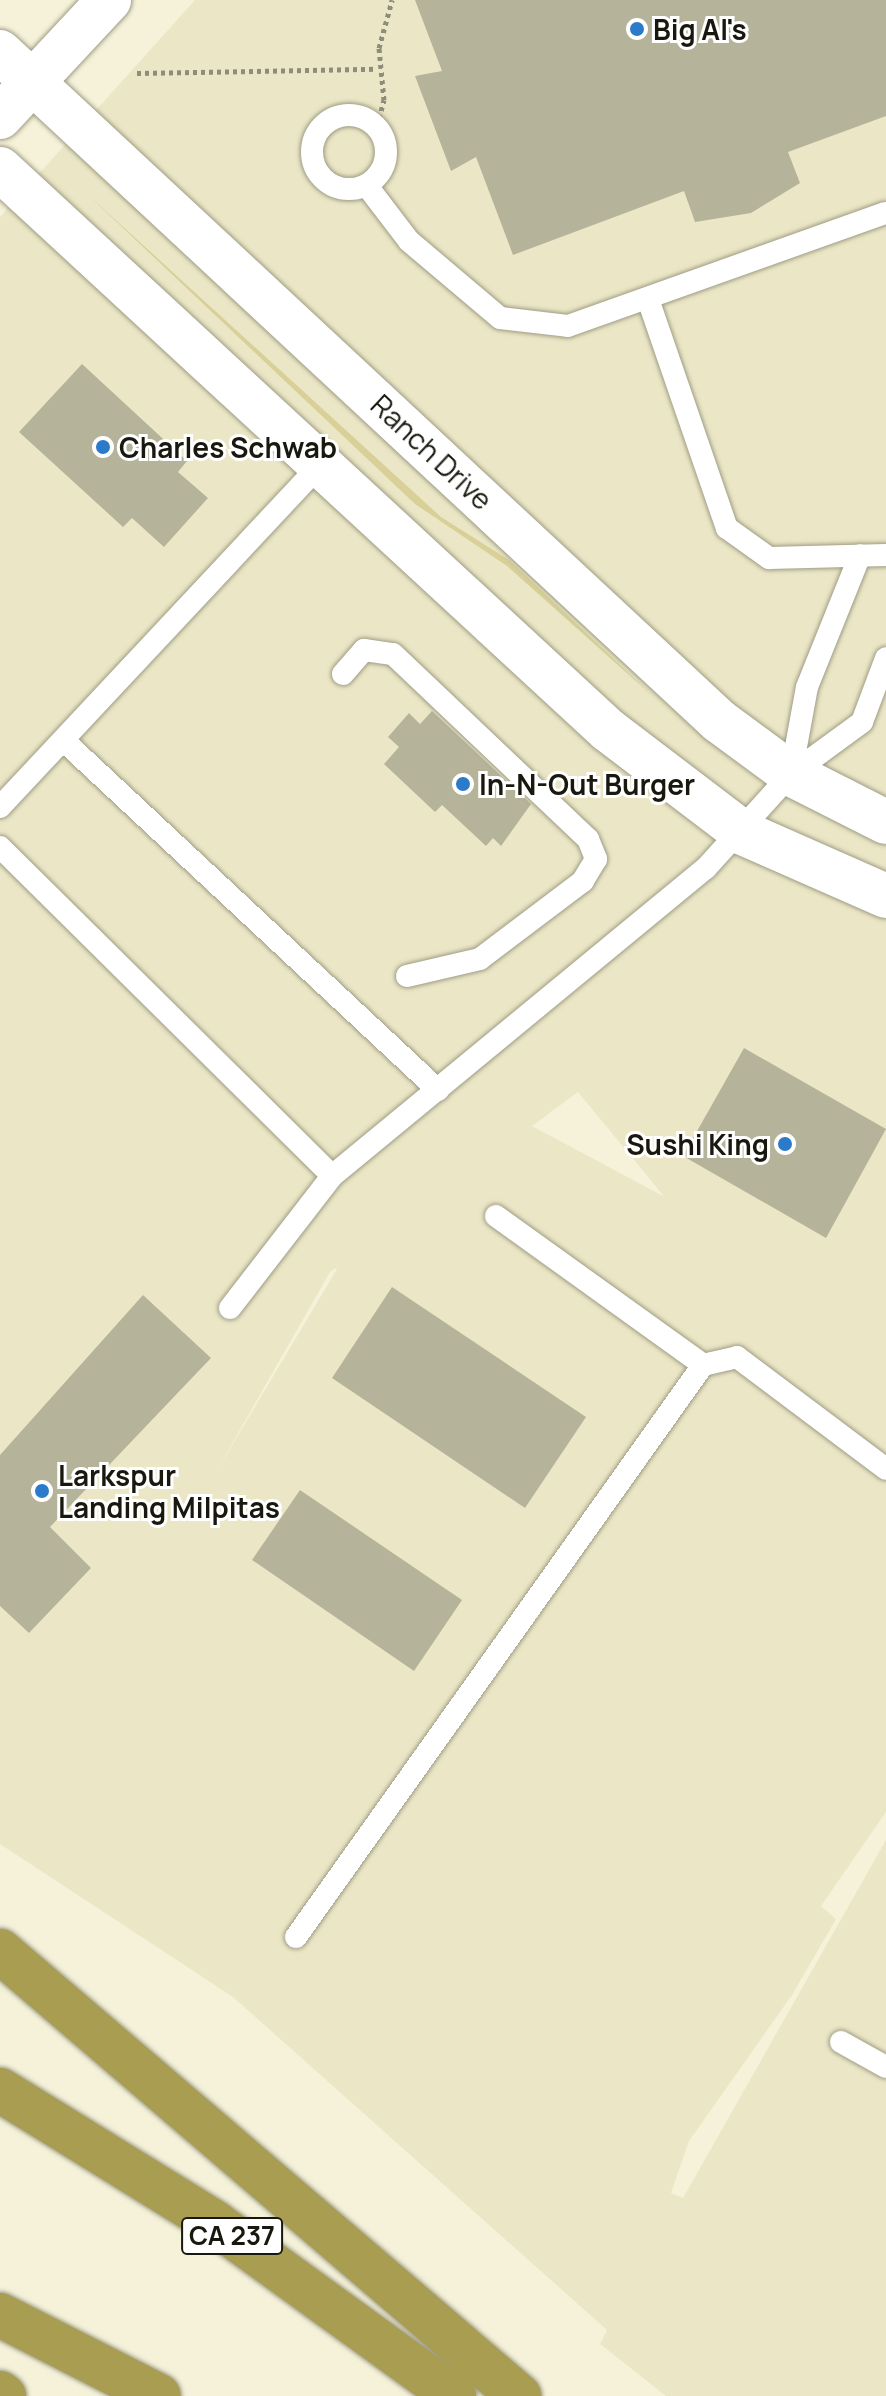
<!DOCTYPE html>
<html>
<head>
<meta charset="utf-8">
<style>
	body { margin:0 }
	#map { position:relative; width:886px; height:2396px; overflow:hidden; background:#f5f2d9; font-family:Manrope,sans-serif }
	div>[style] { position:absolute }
	.built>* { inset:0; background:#ebe7c6 }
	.green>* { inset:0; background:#d8d098 }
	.building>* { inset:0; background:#b6b39b }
	.path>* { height:5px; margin-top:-2.5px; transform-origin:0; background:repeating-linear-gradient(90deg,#8e8c7a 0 4px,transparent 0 8px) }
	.roads { filter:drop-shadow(0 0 2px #9f9c85) drop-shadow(0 0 2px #9f9c85) }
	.service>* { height:22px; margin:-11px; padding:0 11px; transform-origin:11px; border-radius:11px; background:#fff }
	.service>.ring { margin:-11px; padding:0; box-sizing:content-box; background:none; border:22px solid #fff; border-radius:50% }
	.tertiary>* { height:44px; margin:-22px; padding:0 22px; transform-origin:22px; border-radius:22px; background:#fff }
	.secondary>* { height:44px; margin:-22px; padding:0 22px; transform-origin:22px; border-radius:22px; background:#fff }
	.motorway>* { height:44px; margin:-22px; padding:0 22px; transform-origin:22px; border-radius:22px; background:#a89d50 }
	.dots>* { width:22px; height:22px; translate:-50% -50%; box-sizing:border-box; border:4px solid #fff; border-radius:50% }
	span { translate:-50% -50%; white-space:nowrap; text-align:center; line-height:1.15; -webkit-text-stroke:6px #fff; paint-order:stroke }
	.shield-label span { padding:2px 6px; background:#fff; border:2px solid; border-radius:6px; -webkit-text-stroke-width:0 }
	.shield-label { font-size:26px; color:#19180f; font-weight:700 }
	.poi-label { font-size:28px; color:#19180f; font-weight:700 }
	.left { translate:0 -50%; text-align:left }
	.right { translate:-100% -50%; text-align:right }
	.street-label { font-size:28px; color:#19180f }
</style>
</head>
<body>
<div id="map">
	<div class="built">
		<div style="clip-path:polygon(evenodd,195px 0,886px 0,886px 1812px,821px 1906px,836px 1919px,792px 1995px,689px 2141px,671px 2193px,683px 2198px,886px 1840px,886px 2396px,666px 2396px,600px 2344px,607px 2330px,233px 1997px,0 1844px,0 217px,195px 0,578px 1092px,663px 1195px,663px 1196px,532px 1126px,578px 1092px,195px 0,336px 1268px,337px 1269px,216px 1472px,330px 1272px,336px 1268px)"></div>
	</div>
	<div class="green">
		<div style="clip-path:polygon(86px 193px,441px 517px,509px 560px,655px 698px,507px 566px,415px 504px)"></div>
	</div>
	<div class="building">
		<div style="clip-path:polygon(415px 0,886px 0,886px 116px,788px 152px,800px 183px,751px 213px,695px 222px,684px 191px,513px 255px,476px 157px,451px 171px,415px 76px,442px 71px)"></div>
		<div style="clip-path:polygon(82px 364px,187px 461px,178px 472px,208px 498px,164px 547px,132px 518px,123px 527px,19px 432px)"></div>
		<div style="clip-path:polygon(432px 711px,531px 804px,501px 846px,493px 838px,486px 846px,442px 805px,435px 812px,384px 764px,399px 747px,388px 737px,409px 713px,420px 724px)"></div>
		<div style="clip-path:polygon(744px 1048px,886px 1129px,826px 1238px,683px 1156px)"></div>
		<div style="clip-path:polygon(392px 1287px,586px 1417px,525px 1508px,332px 1378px)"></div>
		<div style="clip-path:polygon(143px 1295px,211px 1358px,50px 1527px,91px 1568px,29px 1633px,0 1606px,0 1455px)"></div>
		<div style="clip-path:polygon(300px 1490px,462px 1600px,414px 1671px,252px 1560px)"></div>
	</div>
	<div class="path">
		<div style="left:137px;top:73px;width:240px;rotate:-1deg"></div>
		<div style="left:377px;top:126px;width:27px;rotate:-75deg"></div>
		<div style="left:384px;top:100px;width:52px;rotate:-95.5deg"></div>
		<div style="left:379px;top:48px;width:50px;rotate:-74.8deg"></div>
	</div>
	<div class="roads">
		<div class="service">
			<div class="ring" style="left:312px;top:115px;width:52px;height:52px"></div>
			<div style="left:367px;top:186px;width:69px;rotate:52.6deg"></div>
			<div style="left:409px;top:241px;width:119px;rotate:40.2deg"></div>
			<div style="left:500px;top:318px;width:68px;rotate:6.7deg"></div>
			<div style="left:568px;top:326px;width:337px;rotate:-19.6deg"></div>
			<div style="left:649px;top:302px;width:239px;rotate:71deg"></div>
			<div style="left:727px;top:528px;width:52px;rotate:35.5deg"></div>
			<div style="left:769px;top:558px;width:117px;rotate:-1.5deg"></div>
			<div style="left:343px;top:674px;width:32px;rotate:-49deg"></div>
			<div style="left:364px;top:650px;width:29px;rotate:8deg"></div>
			<div style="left:393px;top:654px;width:269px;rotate:43.5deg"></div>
			<div style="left:588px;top:839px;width:22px;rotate:68deg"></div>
			<div style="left:596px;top:859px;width:26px;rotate:121deg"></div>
			<div style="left:583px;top:881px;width:129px;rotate:142.9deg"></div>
			<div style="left:480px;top:959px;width:75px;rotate:166.9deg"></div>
			<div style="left:63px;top:740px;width:513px;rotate:43.03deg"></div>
			<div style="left:791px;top:774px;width:88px;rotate:-79.6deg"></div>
			<div style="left:807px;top:687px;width:142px;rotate:-68.1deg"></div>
			<div style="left:0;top:807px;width:470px;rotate:-46.9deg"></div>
			<div style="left:0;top:847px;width:467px;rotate:44.7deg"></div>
			<div style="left:496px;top:1216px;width:255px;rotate:35.7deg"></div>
			<div style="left:230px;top:1308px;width:167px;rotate:-52.3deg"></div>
			<div style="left:332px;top:1176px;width:484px;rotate:-39.5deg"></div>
			<div style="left:706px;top:868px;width:127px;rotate:-47.9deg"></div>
			<div style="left:791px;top:774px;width:88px;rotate:-36.2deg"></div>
			<div style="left:862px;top:722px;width:68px;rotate:-69.4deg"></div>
			<div style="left:296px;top:1937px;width:702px;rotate:-54.57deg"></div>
			<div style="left:703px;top:1365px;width:35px;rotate:-13deg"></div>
			<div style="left:737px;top:1357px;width:186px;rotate:36.9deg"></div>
			<div style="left:841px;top:2042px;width:51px;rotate:29.1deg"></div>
		</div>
		<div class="tertiary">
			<div style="left:0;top:52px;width:982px;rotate:42.94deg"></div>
			<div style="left:719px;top:721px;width:89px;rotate:36.4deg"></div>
			<div style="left:791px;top:774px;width:106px;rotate:26.8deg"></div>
			<div style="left:0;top:169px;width:827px;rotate:42.7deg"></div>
			<div style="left:608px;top:730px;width:170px;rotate:37.3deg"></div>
			<div style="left:743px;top:833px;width:156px;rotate:23.8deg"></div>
		</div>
		<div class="secondary">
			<div style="left:0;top:117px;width:160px;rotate:-47deg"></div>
		</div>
		<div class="motorway">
			<div style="left:0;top:1951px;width:684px;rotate:40.61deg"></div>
			<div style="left:0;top:2090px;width:253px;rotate:31.7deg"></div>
			<div style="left:215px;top:2223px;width:295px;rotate:35.9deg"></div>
			<div style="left:0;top:2315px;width:178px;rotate:27deg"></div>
			<div style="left:0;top:2393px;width:5px;rotate:37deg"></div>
		</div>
	</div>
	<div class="dots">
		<div style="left:637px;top:29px;background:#2b7bca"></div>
		<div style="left:103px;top:447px;background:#2b7bca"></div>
		<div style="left:463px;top:784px;background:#2b7bca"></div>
		<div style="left:785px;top:1144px;background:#2b7bca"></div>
		<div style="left:42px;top:1491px;background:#2b7bca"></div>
	</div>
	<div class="shield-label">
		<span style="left:232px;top:2236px">CA 237</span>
	</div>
	<div class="poi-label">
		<span class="left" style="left:653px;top:29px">Big Al's</span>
		<span class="left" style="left:119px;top:447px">Charles Schwab</span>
		<span class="left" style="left:479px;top:784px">In-N-Out Burger</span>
		<span class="right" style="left:769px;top:1144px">Sushi King</span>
		<span class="left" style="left:58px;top:1491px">Larkspur<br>Landing Milpitas</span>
	</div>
	<div class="street-label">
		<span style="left:432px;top:452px;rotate:43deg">Ranch Drive</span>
	</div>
</div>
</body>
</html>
